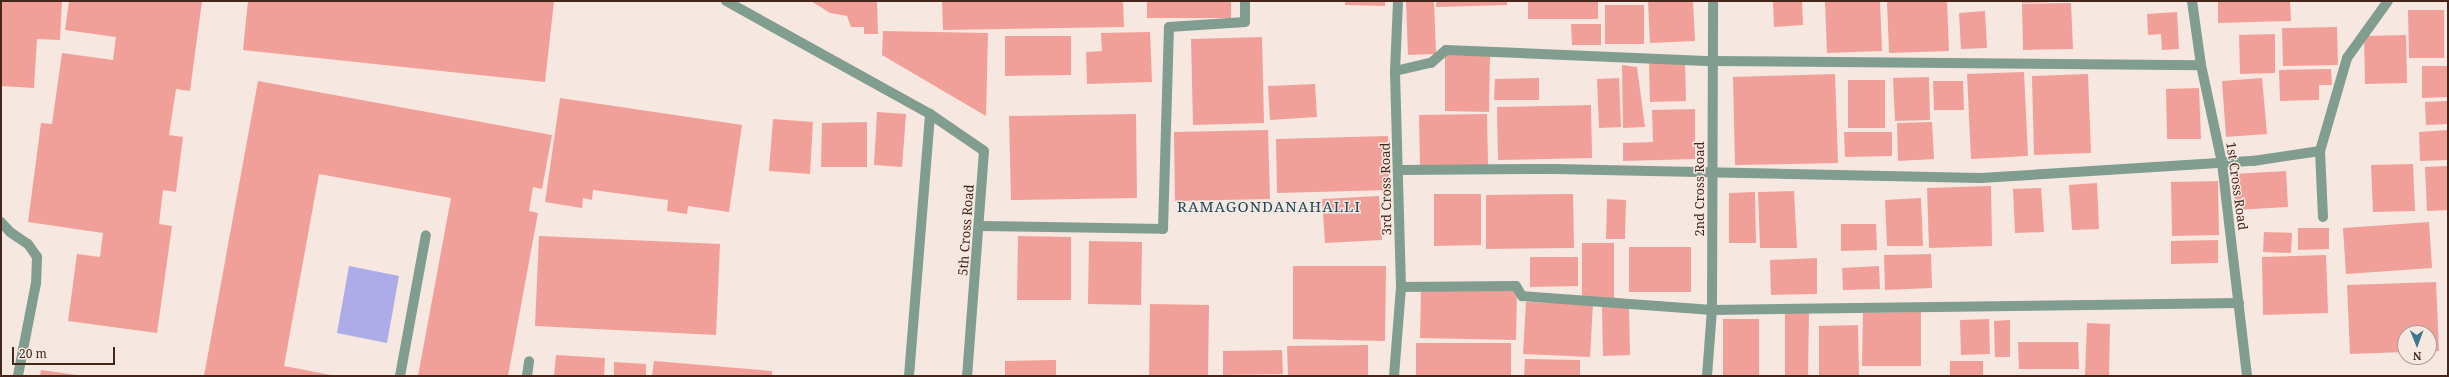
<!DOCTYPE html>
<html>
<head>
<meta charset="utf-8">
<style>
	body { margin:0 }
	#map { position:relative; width:2449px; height:377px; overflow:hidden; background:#f6e7e0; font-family:"Noto Serif",serif }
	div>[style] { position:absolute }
	.water>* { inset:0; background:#adace9 }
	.building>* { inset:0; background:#f1a099 }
	.service>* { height:10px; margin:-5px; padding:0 5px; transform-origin:5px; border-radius:5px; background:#809d8f }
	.minor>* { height:10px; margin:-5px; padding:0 5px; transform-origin:5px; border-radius:5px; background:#809d8f }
	.tertiary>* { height:10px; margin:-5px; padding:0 5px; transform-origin:5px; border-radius:5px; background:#809d8f }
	span { translate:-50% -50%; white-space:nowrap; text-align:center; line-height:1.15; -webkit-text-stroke:3px #f6e7e0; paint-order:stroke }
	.street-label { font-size:13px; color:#44271a }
	.quarter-label { font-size:15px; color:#194b5c; letter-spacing:1px }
	.frame { position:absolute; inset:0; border:2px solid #44271a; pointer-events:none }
	.north { position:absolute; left:2397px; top:325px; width:40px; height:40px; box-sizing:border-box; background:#f6e7e0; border:1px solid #af9a91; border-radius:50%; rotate:179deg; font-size:11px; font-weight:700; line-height:16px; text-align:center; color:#44271a }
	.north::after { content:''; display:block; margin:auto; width:14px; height:18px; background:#3b788e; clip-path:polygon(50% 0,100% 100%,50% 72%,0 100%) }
	.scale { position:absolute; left:12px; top:347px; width:103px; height:18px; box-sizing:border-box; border:2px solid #44271a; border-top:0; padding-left:5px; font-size:12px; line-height:14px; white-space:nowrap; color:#44271a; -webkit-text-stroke:3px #f6e7e0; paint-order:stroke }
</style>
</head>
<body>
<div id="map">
	<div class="water">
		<div style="clip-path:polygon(349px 266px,399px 276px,387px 343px,337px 333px)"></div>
	</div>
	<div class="building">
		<div style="clip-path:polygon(1px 1px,62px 1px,60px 40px,37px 39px,34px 88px,1px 86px)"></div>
		<div style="clip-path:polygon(69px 1px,202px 1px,190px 91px,176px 89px,169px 135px,183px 137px,176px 192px,163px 190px,159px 224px,172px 226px,157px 333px,68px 321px,77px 254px,100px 257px,103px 233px,28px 222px,41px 123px,52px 124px,62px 53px,113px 60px,116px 37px,65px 30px)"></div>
		<div style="clip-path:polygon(248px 1px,554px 1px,545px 82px,243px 50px)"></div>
		<div style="clip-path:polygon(811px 1px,877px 1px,878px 34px,864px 34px,864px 27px,851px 27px,847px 16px,830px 13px)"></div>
		<div style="clip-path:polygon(942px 1px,1123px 1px,1124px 27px,943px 30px)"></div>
		<div style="clip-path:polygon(1147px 1px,1231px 1px,1231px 18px,1147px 18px)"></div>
		<div style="clip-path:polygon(1345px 1px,1385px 1px,1385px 6px,1345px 5px)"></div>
		<div style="clip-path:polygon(1406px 1px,1434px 1px,1436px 54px,1408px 55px)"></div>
		<div style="clip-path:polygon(1436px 1px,1507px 1px,1507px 5px,1436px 7px)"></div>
		<div style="clip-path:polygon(1528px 1px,1598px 1px,1598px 19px,1528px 19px)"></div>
		<div style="clip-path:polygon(1648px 1px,1693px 1px,1695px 41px,1650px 43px)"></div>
		<div style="clip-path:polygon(1773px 1px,1802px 1px,1803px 25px,1774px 27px)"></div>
		<div style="clip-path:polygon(1825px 1px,1880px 1px,1882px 51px,1827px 53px)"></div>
		<div style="clip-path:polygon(1887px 1px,1947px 1px,1949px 51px,1889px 53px)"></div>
		<div style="clip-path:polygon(2022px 1px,2055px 1px,2055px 2px,2022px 3px)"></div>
		<div style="clip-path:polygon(2218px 1px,2290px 1px,2291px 21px,2218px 23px)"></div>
		<div style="clip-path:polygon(2071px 3px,2073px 49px,2023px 50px,2022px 4px)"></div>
		<div style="clip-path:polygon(1605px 5px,1644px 5px,1644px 44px,1605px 44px)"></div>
		<div style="clip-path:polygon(2408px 10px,2444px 10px,2444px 58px,2409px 58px)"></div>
		<div style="clip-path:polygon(1985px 11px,1987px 48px,1961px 49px,1959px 13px)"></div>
		<div style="clip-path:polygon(2177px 12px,2179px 49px,2162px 50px,2161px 34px,2148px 35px,2147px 14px)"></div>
		<div style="clip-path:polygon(1571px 24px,1601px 24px,1601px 45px,1572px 45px)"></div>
		<div style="clip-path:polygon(2337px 27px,2338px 65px,2283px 66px,2282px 28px)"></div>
		<div style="clip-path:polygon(883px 31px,988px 33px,986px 116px,882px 55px)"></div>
		<div style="clip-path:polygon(1150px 32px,1152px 82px,1087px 84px,1086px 52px,1102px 51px,1101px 33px)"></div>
		<div style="clip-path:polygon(2275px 34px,2275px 73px,2240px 74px,2239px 35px)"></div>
		<div style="clip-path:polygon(2406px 35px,2407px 83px,2365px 84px,2364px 36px)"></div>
		<div style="clip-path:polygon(1005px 36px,1071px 36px,1071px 75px,1005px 76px)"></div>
		<div style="clip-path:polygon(1262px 37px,1264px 123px,1193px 125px,1191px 39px)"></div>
		<div style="clip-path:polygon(1445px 52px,1490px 52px,1489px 112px,1445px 111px)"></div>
		<div style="clip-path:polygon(1685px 61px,1686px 101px,1650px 102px,1649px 62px)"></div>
		<div style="clip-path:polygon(1622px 65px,1637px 67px,1645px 127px,1623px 128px)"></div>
		<div style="clip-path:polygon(2422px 66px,2448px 66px,2448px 97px,2422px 98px)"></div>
		<div style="clip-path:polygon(2331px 69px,2332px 85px,2319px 85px,2319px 100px,2280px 101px,2279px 70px)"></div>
		<div style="clip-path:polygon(2024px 72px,2028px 156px,1971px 159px,1967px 74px)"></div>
		<div style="clip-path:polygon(1835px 74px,1838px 163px,1735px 165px,1733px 77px)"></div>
		<div style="clip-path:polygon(2088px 74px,2091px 153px,2034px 155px,2032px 76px)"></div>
		<div style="clip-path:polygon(1929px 77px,1930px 120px,1895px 121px,1893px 78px)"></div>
		<div style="clip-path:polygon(1539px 78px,1539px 100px,1494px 100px,1495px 79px)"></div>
		<div style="clip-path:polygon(1619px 78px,1621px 127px,1599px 128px,1597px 79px)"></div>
		<div style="clip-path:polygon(2262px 78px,2267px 134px,2226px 137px,2222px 81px)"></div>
		<div style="clip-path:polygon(1848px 80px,1885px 80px,1885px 128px,1848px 128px)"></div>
		<div style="clip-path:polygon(258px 81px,552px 135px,542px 189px,533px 187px,529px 211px,538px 213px,508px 376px,418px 376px,451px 198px,319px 174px,284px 366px,336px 376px,204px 376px)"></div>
		<div style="clip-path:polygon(1933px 81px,1963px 81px,1964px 110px,1934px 110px)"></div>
		<div style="clip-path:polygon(1315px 84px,1317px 117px,1270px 120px,1268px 86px)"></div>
		<div style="clip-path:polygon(2199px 88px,2201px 139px,2167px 139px,2166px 89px)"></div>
		<div style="clip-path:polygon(560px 98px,742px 125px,729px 212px,688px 206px,687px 214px,667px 211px,668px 200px,593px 190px,592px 200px,583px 198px,582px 208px,545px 202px)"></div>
		<div style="clip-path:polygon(2448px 101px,2448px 124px,2426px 125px,2425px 102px)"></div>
		<div style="clip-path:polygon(1591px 105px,1592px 158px,1498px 160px,1497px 107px)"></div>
		<div style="clip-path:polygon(1695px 109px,1695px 159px,1623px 161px,1623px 143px,1653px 142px,1652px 110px)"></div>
		<div style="clip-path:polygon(877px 112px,906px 114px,902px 167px,874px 165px)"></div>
		<div style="clip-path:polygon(1136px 114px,1137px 198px,1011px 200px,1009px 116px)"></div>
		<div style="clip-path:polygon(1487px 114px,1488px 165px,1420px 166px,1419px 115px)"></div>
		<div style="clip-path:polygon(773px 119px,813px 122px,810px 174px,769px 171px)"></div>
		<div style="clip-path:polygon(867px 122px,867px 167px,821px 167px,822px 123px)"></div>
		<div style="clip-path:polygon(1932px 122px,1934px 159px,1898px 161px,1897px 123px)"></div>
		<div style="clip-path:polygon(1268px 130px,1270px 199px,1175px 201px,1174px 132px)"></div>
		<div style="clip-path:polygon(2448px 130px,2448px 160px,2420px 161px,2419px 132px)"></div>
		<div style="clip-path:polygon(1844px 132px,1892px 132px,1892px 156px,1845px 157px)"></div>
		<div style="clip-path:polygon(1388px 136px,1389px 190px,1277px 193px,1276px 139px)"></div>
		<div style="clip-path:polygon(2413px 164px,2415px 211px,2373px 212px,2371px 165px)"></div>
		<div style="clip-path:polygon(2448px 166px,2448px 210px,2427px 211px,2425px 167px)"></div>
		<div style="clip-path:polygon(2286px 171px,2288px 207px,2235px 210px,2233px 174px)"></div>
		<div style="clip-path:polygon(2218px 181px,2219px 235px,2172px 236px,2171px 182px)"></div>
		<div style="clip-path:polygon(2097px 183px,2099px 229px,2072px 230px,2069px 185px)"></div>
		<div style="clip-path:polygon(1991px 186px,1992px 246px,1929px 248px,1927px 188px)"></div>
		<div style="clip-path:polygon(2041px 188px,2044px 232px,2015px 233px,2013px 189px)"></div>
		<div style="clip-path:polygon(1794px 191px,1797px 248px,1760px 248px,1758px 192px)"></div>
		<div style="clip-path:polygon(1755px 192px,1756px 243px,1729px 243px,1729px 193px)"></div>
		<div style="clip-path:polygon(1434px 194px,1481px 194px,1481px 245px,1434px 246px)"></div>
		<div style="clip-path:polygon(1573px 194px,1574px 248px,1486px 249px,1486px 195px)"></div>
		<div style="clip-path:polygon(1379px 196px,1382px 240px,1325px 243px,1322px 199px)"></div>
		<div style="clip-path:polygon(1921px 198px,1923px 246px,1887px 246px,1885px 200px)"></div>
		<div style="clip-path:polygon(1607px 199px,1626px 200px,1625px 239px,1606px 239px)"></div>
		<div style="clip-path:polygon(2429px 222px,2432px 268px,2346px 274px,2343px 228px)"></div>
		<div style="clip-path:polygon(1841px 224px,1876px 224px,1877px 250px,1841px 251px)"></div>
		<div style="clip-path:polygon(2298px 228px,2329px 228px,2329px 249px,2298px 250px)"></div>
		<div style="clip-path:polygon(2264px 232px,2292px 233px,2291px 253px,2263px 252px)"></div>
		<div style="clip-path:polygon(539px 236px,720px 244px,716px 335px,535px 326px)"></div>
		<div style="clip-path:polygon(1018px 236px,1071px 237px,1071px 300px,1017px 300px)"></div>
		<div style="clip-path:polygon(2218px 240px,2218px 263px,2171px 264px,2171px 241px)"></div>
		<div style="clip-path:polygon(1089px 241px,1142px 242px,1141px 305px,1088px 304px)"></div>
		<div style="clip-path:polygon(1582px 243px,1614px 243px,1614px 298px,1582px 298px)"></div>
		<div style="clip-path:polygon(1629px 247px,1691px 247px,1691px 292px,1629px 292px)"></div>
		<div style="clip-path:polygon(1931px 254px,1932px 288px,1885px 290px,1884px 255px)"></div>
		<div style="clip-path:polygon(2326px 255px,2328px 313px,2263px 315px,2262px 257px)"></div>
		<div style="clip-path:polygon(1530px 257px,1578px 257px,1578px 286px,1530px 287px)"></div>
		<div style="clip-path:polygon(1817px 258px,1817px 294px,1771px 295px,1770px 260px)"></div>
		<div style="clip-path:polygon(1293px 266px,1386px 266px,1385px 341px,1293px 339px)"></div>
		<div style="clip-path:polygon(1879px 266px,1880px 289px,1843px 290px,1842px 268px)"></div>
		<div style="clip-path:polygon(2436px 282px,2439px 351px,2429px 351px,2429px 333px,2405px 333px,2405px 352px,2350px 354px,2347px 285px)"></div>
		<div style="clip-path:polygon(1421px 289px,1517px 291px,1516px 340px,1420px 338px)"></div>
		<div style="clip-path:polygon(1526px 302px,1593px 304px,1590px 357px,1523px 354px)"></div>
		<div style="clip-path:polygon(1150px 304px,1209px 305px,1208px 376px,1149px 376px)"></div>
		<div style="clip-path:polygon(1602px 306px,1629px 306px,1630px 355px,1603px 356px)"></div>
		<div style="clip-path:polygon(1921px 312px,1921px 366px,1862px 366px,1863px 313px)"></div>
		<div style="clip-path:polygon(1785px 313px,1809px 313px,1808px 376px,1785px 376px)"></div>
		<div style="clip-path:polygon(1723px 319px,1759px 319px,1759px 376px,1723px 376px)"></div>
		<div style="clip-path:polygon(1989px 319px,1990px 354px,1961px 355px,1960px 320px)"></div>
		<div style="clip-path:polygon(2010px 320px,2010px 357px,1995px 357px,1994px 321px)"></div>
		<div style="clip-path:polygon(2087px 323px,2110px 324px,2109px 376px,2085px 376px)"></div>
		<div style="clip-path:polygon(1858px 325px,1859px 376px,1819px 376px,1819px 326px)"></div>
		<div style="clip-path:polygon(2018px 342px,2078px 342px,2079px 369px,2019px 369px)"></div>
		<div style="clip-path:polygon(1416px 343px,1511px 343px,1511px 376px,1416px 376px)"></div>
		<div style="clip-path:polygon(1368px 345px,1368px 376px,1288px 376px,1287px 346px)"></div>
		<div style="clip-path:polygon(1282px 350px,1283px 374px,1223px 375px,1223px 351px)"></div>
		<div style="clip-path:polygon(556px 355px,605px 358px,604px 376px,554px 376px)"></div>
		<div style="clip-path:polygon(1525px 359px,1580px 360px,1580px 376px,1524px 376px)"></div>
		<div style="clip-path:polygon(1056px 360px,1056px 376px,1005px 376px,1005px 361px)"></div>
		<div style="clip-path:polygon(654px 361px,772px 371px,772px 376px,652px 376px)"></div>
		<div style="clip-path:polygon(1950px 361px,1983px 361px,1983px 376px,1950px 376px)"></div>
		<div style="clip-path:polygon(614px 362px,646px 364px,646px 376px,614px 376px)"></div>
		<div style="clip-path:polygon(41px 370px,77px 375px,77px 376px,40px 376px)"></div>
	</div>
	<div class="service">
		<div style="left:980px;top:226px;width:183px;rotate:0.9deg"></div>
		<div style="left:400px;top:376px;width:143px;rotate:-79.6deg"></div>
		<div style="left:527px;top:376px;width:15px;rotate:-82deg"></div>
	</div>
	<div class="minor">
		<div style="left:726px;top:1px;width:233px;rotate:29deg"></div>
		<div style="left:2192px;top:1px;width:65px;rotate:82deg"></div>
		<div style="left:2201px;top:65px;width:100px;rotate:77.9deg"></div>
		<div style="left:2222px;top:163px;width:214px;rotate:83.3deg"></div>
		<div style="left:1395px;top:71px;width:37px;rotate:-13deg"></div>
		<div style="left:1431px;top:63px;width:20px;rotate:-41deg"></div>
		<div style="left:1446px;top:50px;width:266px;rotate:2.4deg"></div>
		<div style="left:1712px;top:61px;width:489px;rotate:0.5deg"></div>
		<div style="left:1398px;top:170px;width:157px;rotate:-0.4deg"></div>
		<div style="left:1555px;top:169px;width:426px;rotate:1.2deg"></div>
		<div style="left:1981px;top:178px;width:273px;rotate:-3.6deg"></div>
		<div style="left:2253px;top:161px;width:68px;rotate:-8.5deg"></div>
		<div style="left:2323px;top:217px;width:66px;rotate:-92.6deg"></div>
		<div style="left:2320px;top:151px;width:97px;rotate:-73.8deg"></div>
		<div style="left:2347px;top:58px;width:70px;rotate:-54.3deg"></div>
		<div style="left:1px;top:222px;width:13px;rotate:48deg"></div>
		<div style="left:10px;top:232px;width:22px;rotate:34deg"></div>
		<div style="left:28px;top:244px;width:16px;rotate:55deg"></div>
		<div style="left:37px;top:257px;width:26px;rotate:92deg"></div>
		<div style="left:36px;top:283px;width:95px;rotate:101deg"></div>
		<div style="left:1163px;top:229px;width:202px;rotate:-88.3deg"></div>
		<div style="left:1169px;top:27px;width:76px;rotate:-3.8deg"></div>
		<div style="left:1245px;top:22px;width:21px;rotate:-90deg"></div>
		<div style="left:1401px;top:287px;width:115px;rotate:-0.5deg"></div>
		<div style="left:1516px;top:286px;width:12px;rotate:59deg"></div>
		<div style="left:1522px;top:296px;width:191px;rotate:4.2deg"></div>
		<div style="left:1712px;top:310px;width:527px;rotate:-0.76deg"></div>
		<div style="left:1394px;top:376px;width:89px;rotate:-85.5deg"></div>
		<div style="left:1401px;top:287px;width:216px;rotate:-91.6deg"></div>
		<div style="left:1395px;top:71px;width:70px;rotate:-87.5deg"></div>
		<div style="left:1707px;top:376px;width:66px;rotate:-85.7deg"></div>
		<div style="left:1712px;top:310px;width:309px;rotate:-89.8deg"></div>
	</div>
	<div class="tertiary">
		<div style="left:930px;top:114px;width:65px;rotate:34.4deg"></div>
		<div style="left:984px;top:151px;width:226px;rotate:94.3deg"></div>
		<div style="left:909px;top:376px;width:263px;rotate:-85.4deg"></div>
	</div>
	<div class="street-label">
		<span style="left:2237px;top:186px;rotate:82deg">1st Cross Road</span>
		<span style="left:1386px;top:189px;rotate:-91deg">3rd Cross Road</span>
		<span style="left:1699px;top:189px;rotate:-90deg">2nd Cross Road</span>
		<span style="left:966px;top:230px;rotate:-86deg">5th Cross Road</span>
	</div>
	<div class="quarter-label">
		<span style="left:1269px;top:207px">RAMAGONDANAHALLI</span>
	</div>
	<div class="frame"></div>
	<div class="north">N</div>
	<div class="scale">20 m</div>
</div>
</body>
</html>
